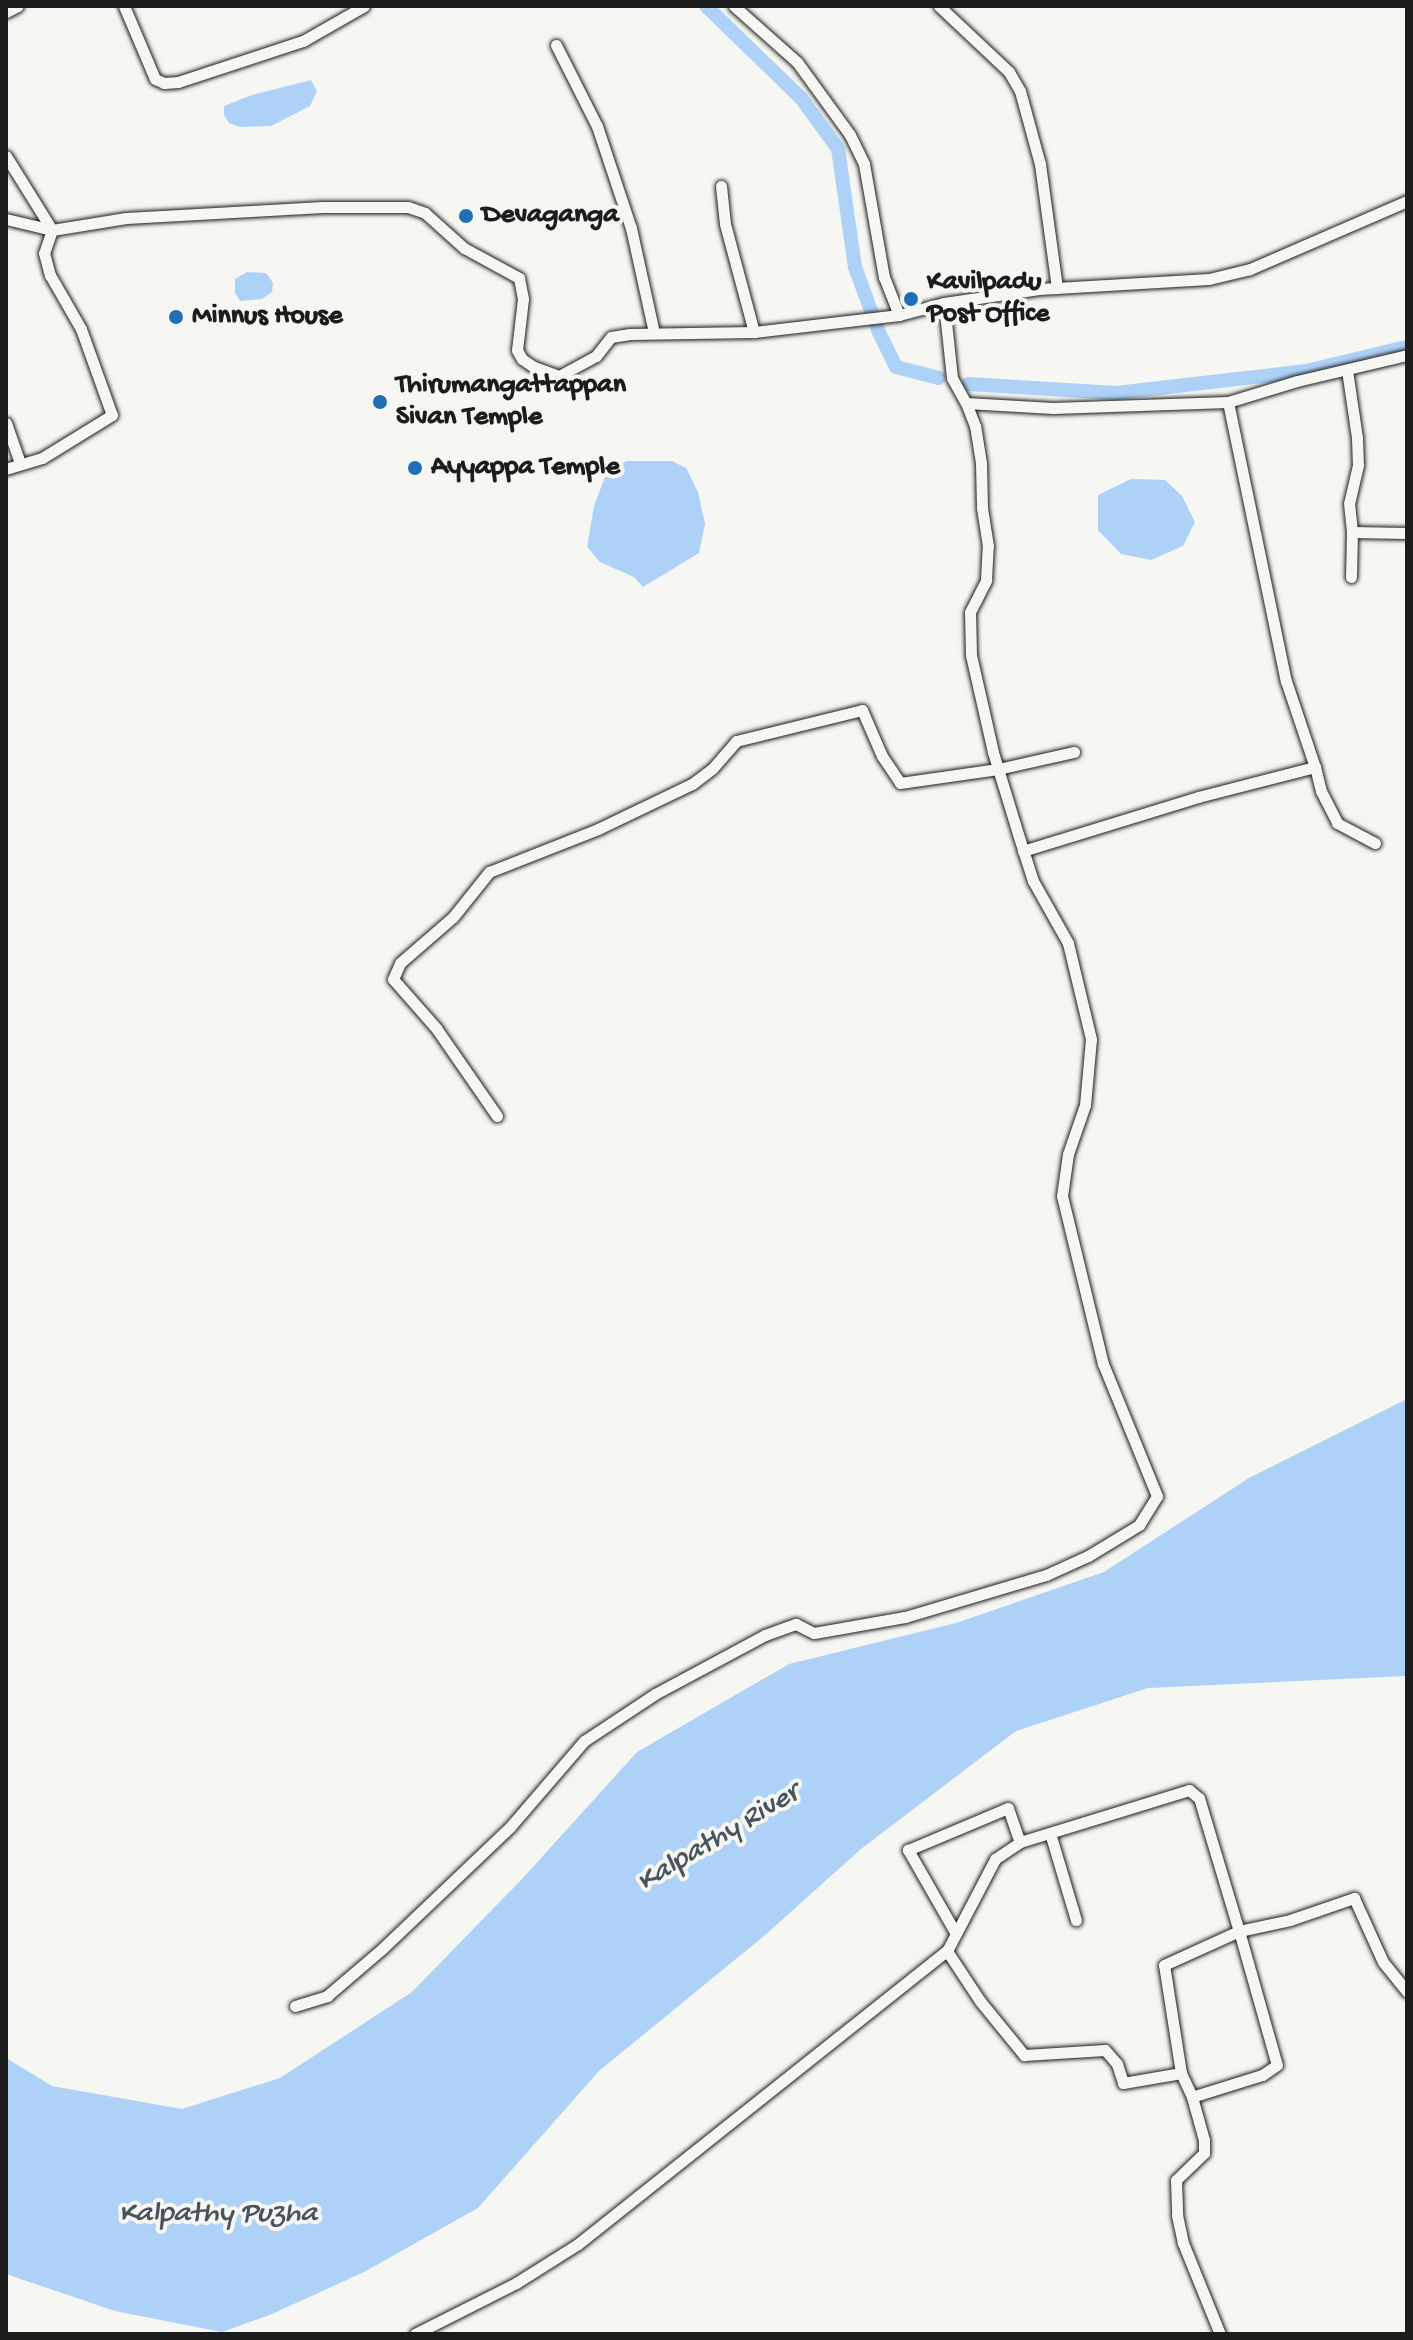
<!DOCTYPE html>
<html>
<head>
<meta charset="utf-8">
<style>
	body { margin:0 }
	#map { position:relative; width:1413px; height:2340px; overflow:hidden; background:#f6f6f2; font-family:"Gochi Hand",sans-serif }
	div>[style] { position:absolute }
	.water>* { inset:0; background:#aed2f7 }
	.canal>* { height:14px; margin:-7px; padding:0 7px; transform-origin:7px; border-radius:7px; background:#aed2f7 }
	.roads { filter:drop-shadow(0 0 2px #1c1c1c) drop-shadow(0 0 2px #1c1c1c) }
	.minor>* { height:11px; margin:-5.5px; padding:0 5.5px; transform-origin:5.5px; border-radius:5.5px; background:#f6f6f2 }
	.dots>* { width:22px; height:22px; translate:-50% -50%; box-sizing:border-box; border:4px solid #f6f6f2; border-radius:50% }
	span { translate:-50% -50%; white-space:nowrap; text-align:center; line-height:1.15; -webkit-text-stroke:8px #f6f6f2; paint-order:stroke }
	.poi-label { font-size:28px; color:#1c1c1c; font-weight:700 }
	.left { translate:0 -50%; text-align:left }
	.water-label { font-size:30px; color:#48535e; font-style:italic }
	.frame { position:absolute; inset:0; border:8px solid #1c1c1c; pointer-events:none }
</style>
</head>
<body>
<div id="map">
	<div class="water">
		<div style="clip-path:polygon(311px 80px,317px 91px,310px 106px,271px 126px,240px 127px,229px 123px,224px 115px,224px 106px,252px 95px)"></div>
		<div style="clip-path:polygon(247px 272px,266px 273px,273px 283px,272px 292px,262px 299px,240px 301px,235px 293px,235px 279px)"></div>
		<div style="clip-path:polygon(626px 461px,672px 461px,686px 468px,698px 492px,705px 524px,699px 553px,643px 587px,634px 577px,600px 562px,587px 547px,594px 506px,606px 474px)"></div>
		<div style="clip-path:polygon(1131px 479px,1165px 480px,1182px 496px,1195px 522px,1183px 546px,1151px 560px,1121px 554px,1098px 530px,1098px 495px)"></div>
		<div style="clip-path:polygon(1407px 1399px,1407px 1676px,1148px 1688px,1016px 1731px,861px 1849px,764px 1936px,599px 2071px,478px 2208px,364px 2272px,272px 2314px,222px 2332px,115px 2311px,6px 2274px,6px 2058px,52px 2086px,182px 2109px,280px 2078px,412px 1992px,522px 1879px,637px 1752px,789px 1664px,956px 1623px,1104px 1572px,1249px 1478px)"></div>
	</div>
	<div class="canal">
		<div style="left:706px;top:6px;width:132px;rotate:44.1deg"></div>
		<div style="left:801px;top:98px;width:63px;rotate:54deg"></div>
		<div style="left:838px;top:149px;width:119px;rotate:81.8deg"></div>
		<div style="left:855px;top:267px;width:67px;rotate:69.9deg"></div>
		<div style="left:878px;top:330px;width:41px;rotate:64.1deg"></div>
		<div style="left:896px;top:367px;width:44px;rotate:14.3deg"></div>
		<div style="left:968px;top:384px;width:148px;rotate:3.5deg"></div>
		<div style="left:1116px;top:393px;width:191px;rotate:-6.6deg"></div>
		<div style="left:1306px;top:371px;width:104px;rotate:-13.4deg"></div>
	</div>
	<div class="roads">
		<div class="minor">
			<div style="left:124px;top:6px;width:79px;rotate:67deg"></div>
			<div style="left:155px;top:79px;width:10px;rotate:24deg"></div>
			<div style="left:164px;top:83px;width:14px;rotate:-4deg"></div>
			<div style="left:178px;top:82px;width:132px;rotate:-18.2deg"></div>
			<div style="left:303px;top:41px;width:70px;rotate:-29.8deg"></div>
			<div style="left:734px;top:6px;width:84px;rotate:41.6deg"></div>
			<div style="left:797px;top:62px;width:90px;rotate:54deg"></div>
			<div style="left:850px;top:135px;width:32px;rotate:64deg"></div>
			<div style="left:864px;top:164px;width:115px;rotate:80deg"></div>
			<div style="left:884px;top:277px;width:41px;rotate:68.5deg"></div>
			<div style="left:939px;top:6px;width:96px;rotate:43.3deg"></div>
			<div style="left:1009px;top:72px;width:22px;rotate:60deg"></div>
			<div style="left:1020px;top:91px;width:76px;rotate:74.7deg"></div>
			<div style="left:1040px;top:164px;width:125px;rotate:82.2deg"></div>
			<div style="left:6px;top:12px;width:13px;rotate:-27deg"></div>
			<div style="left:556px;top:45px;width:91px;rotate:63.2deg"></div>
			<div style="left:597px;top:126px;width:108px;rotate:71.6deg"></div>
			<div style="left:631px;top:228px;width:107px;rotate:77.6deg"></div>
			<div style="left:6px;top:156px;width:87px;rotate:58.1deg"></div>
			<div style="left:52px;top:230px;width:24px;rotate:109deg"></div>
			<div style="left:44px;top:253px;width:23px;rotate:75deg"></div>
			<div style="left:50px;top:275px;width:62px;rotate:60.1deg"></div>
			<div style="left:81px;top:329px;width:91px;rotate:70.2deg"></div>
			<div style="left:112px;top:415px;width:82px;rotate:148.4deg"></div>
			<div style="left:42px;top:458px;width:38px;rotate:163deg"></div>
			<div style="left:721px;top:186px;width:38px;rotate:84deg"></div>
			<div style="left:725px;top:224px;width:112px;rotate:75deg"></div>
			<div style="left:6px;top:219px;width:47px;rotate:13.4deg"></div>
			<div style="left:52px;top:230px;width:75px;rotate:-9.2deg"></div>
			<div style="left:126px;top:218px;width:197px;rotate:-3.2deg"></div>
			<div style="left:323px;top:207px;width:85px"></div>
			<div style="left:408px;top:207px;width:18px;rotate:19deg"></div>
			<div style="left:425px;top:213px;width:52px;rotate:41.9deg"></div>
			<div style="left:464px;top:248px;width:63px;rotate:28.6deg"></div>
			<div style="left:519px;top:278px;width:21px;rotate:79deg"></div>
			<div style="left:523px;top:299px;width:51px;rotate:96.7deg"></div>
			<div style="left:517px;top:350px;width:10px;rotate:61deg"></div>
			<div style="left:522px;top:359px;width:14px;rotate:34deg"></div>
			<div style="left:534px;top:367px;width:27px;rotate:20deg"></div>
			<div style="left:559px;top:376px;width:42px;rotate:-28.4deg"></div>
			<div style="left:596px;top:356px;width:24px;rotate:-52deg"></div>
			<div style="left:611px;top:337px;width:19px;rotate:-9deg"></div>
			<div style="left:630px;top:334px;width:124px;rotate:-0.9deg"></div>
			<div style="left:754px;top:332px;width:146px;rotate:-6.7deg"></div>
			<div style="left:899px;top:315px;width:47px;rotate:-14.9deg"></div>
			<div style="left:944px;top:303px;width:96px;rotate:-8.4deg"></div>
			<div style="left:1039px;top:289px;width:170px;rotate:-3.4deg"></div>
			<div style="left:1209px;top:279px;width:42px;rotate:-13.7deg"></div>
			<div style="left:1250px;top:269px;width:171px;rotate:-23.4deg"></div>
			<div style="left:944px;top:303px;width:75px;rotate:83.9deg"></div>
			<div style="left:952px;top:378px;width:29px;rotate:61deg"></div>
			<div style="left:1347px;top:370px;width:69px;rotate:81.6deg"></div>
			<div style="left:1357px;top:438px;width:27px;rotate:88deg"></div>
			<div style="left:1358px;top:465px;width:39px;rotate:103deg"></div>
			<div style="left:1349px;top:503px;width:29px;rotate:84deg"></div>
			<div style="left:1352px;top:532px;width:55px;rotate:1deg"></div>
			<div style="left:1228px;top:402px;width:285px;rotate:78.3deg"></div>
			<div style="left:1286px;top:681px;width:91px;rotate:71.4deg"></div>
			<div style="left:6px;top:423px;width:42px;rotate:70.7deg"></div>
			<div style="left:1351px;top:577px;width:45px;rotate:-88.7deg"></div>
			<div style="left:1023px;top:851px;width:183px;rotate:-17.1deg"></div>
			<div style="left:1198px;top:797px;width:121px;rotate:-14.4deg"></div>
			<div style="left:1315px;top:767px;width:25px;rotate:76deg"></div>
			<div style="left:1321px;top:791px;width:36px;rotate:63deg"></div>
			<div style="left:1337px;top:823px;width:43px;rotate:27.8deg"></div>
			<div style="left:497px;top:1116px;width:107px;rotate:-124.7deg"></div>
			<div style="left:436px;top:1028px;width:65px;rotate:-131.3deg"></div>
			<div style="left:393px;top:979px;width:17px;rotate:-66deg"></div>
			<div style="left:400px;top:963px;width:70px;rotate:-41deg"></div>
			<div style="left:453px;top:917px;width:58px;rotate:-51.3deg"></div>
			<div style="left:489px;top:872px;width:117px;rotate:-21.5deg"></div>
			<div style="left:598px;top:829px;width:104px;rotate:-25.6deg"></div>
			<div style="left:692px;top:784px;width:25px;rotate:-37deg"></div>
			<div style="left:712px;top:769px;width:37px;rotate:-49deg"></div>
			<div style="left:736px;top:741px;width:130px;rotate:-13.8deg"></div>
			<div style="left:862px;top:710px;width:50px;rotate:66.5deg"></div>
			<div style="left:882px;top:756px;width:32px;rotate:56deg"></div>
			<div style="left:900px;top:783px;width:99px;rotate:-8.1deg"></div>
			<div style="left:998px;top:769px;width:78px;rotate:-12.6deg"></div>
			<div style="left:1050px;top:1833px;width:91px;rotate:73.4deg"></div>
			<div style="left:955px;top:1932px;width:95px;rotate:-119.8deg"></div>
			<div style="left:908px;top:1850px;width:108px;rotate:-22.8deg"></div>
			<div style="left:1008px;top:1808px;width:36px;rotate:71deg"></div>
			<div style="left:947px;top:1951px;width:60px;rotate:56.6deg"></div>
			<div style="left:980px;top:2001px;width:70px;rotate:50.8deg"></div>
			<div style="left:1024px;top:2055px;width:81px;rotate:-3.5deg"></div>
			<div style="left:1105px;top:2050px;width:18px;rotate:49deg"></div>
			<div style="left:1117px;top:2064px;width:20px;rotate:72deg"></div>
			<div style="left:1123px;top:2083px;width:59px;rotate:-9.8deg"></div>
			<div style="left:1181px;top:2073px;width:26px;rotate:65deg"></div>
			<div style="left:1192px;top:2097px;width:45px;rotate:74.4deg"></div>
			<div style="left:1204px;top:2140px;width:13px;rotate:90deg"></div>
			<div style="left:1204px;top:2153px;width:39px;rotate:136deg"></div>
			<div style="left:1176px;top:2180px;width:35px;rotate:88deg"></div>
			<div style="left:1177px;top:2215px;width:29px;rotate:78deg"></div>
			<div style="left:1183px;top:2243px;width:98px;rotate:67.9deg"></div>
			<div style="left:295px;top:2006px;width:34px;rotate:-17deg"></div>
			<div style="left:327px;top:1996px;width:74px;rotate:-40.6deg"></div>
			<div style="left:383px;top:1948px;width:175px;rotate:-43.6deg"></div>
			<div style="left:510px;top:1827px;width:113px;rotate:-49.3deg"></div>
			<div style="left:584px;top:1741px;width:85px;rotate:-33.5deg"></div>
			<div style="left:655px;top:1694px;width:125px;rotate:-28.2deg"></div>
			<div style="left:765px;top:1635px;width:33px;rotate:-20deg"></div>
			<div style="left:796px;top:1624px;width:20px;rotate:27deg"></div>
			<div style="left:814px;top:1633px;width:92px;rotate:-10deg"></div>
			<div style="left:905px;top:1617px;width:147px;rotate:-16.6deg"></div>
			<div style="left:1046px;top:1575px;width:46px;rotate:-24.3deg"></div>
			<div style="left:1088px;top:1556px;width:60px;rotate:-31.3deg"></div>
			<div style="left:1139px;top:1525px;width:34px;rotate:-58deg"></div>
			<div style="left:1157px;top:1496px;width:143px;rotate:-112.2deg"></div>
			<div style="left:1103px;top:1364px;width:173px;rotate:-103.7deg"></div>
			<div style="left:1062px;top:1196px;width:42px;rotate:-81.9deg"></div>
			<div style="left:1068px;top:1154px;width:52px;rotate:-70.9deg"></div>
			<div style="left:1085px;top:1105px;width:66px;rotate:-84.8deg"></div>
			<div style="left:1091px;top:1039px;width:99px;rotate:-103.5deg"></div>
			<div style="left:1068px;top:943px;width:71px;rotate:-119.4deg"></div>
			<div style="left:1033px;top:881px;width:49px;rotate:-107.7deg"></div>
			<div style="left:1018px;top:834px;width:86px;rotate:-107deg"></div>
			<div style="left:993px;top:752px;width:99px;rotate:-102.8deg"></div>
			<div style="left:971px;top:655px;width:43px;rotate:-91.3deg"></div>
			<div style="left:970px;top:612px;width:36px;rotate:-63deg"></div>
			<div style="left:986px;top:580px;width:34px;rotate:-87deg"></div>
			<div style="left:988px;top:546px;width:39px;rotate:-99deg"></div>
			<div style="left:982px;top:507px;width:44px;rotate:-91.3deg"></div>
			<div style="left:981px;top:463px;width:37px;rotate:-99deg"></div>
			<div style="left:975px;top:426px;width:25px;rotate:-111deg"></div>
			<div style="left:966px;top:403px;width:87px;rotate:3.3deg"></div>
			<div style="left:1053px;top:408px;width:175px;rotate:-2deg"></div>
			<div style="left:1228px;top:402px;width:72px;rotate:-16.9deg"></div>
			<div style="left:1297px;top:381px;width:113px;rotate:-13.3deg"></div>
			<div style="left:1181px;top:2073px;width:109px;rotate:-98.9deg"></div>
			<div style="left:1164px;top:1965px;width:82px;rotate:-24.4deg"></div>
			<div style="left:1239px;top:1931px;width:139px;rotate:74.2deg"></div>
			<div style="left:1277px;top:2065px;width:18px;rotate:146deg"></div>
			<div style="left:1262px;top:2075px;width:73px;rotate:162.6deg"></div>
			<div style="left:415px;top:2334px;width:113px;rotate:-26.8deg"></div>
			<div style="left:516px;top:2283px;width:73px;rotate:-32.2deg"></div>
			<div style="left:578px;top:2244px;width:471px;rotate:-38.5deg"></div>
			<div style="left:947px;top:1951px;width:104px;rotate:-62.4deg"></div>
			<div style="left:995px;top:1859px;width:30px;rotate:-34deg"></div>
			<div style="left:1020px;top:1842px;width:177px;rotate:-17.1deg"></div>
			<div style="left:1189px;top:1790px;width:13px;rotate:39deg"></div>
			<div style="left:1199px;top:1798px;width:139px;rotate:73.3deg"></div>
			<div style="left:1239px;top:1931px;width:52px;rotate:-12.2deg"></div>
			<div style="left:1290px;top:1920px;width:68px;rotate:-19deg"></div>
			<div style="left:1354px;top:1898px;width:70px;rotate:65.6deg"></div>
			<div style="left:1383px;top:1962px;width:38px;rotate:51deg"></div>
		</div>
	</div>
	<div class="dots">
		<div style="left:466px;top:216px;background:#1f6fb2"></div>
		<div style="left:911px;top:299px;background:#1f6fb2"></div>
		<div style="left:176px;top:317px;background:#1f6fb2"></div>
		<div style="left:380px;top:402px;background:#1f6fb2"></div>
		<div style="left:415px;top:468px;background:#1f6fb2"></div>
	</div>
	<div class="poi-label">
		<span class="left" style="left:482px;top:216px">Devaganga</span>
		<span class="left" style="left:927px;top:299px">Kavilpadu<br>Post Office</span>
		<span class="left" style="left:192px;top:317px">Minnus House</span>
		<span class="left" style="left:396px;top:402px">Thirumangattappan<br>Sivan Temple</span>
		<span class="left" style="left:431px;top:468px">Ayyappa Temple</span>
	</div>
	<div class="water-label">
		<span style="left:719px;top:1839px;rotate:-31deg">Kalpathy River</span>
		<span style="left:218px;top:2215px">Kalpathy Puzha</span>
	</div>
	<div class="frame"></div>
</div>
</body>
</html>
